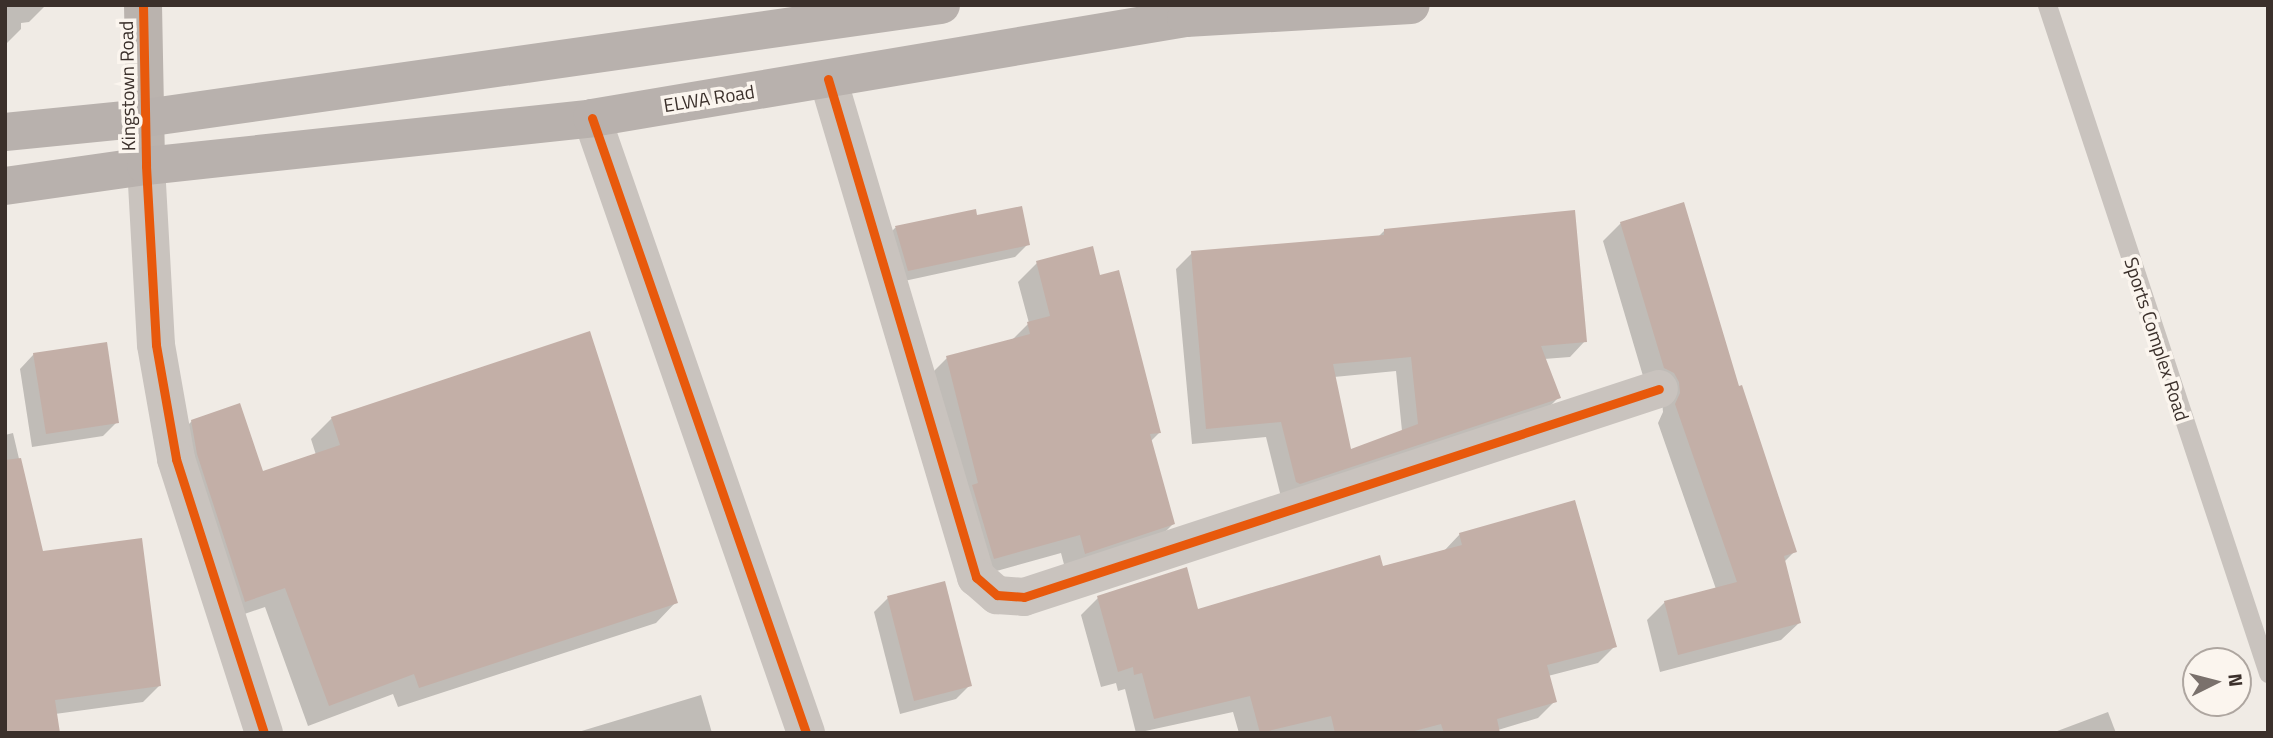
<!DOCTYPE html>
<html>
<head>
<meta charset="utf-8">
<style>
	body { margin:0 }
	#map { position:relative; width:2273px; height:738px; overflow:hidden; background:#f0ebe5; font-family:"Titillium Web",sans-serif }
	div>[style] { position:absolute }
	.shadow>* { inset:0; background:#0003 }
	.building>* { inset:0; background:#c3afa7 }
	.lane>* { height:19px; margin:-9.5px; padding:0 9.5px; transform-origin:9.5px; border-radius:9.5px; background:#c9c3be }
	.street>* { height:38px; margin:-19px; padding:0 19px; transform-origin:19px; border-radius:19px; background:#c9c3be }
	.secondary>* { height:38px; margin:-19px; padding:0 19px; transform-origin:19px; border-radius:19px; background:#bab3ae }
	.primary>* { height:38px; margin:-19px; padding:0 19px; transform-origin:19px; border-radius:19px; background:#b8b1ad }
	.cycleway>* { height:9px; margin:-4.5px; padding:0 4.5px; transform-origin:4.5px; border-radius:4.5px; background:#e8590c }
	span { translate:-50% -50%; white-space:nowrap; text-align:center; line-height:1.15; -webkit-text-stroke:7px #fbf5ee; paint-order:stroke }
	.street-label { font-size:19px; color:#3b302b }
	.frame { position:absolute; inset:0; border:7px solid #3b302b; pointer-events:none }
	.north { position:absolute; left:2182px; top:647px; width:70px; height:70px; box-sizing:border-box; background:#fbf5ee; border:2px solid #aea6a0; border-radius:50%; rotate:84deg; font-size:19px; font-weight:700; line-height:28px; text-align:center; color:#3b302b }
	.north::after { content:''; display:block; margin:auto; width:24px; height:32px; background:#7a716c; clip-path:polygon(50% 0,100% 100%,50% 72%,0 100%) }
</style>
</head>
<body>
<div id="map">
	<div class="shadow">
		<div style="clip-path:polygon(5px 5px,46px 5px,29px 22px,21px 23px,21px 29px,5px 45px)"></div>
		<div style="clip-path:polygon(974px 211px,975px 217px,1028px 244px,1015px 257px,895px 283px,882px 241px,895px 228px)"></div>
		<div style="clip-path:polygon(1621px 223px,1738px 388px,1795px 551px,1784px 562px,1799px 623px,1781px 640px,1660px 672px,1647px 620px,1665px 602px,1716px 589px,1658px 423px,1663px 412px,1662px 400px,1646px 386px,1603px 241px)"></div>
		<div style="clip-path:polygon(evenodd,1385px 230px,1585px 341px,1570px 357px,1544px 359px,1558px 398px,1543px 413px,1281px 497px,1266px 437px,1192px 444px,1176px 269px,1192px 253px,1377px 238px,1385px 230px,1396px 371px,1402px 431px,1349px 451px,1334px 377px,1396px 371px)"></div>
		<div style="clip-path:polygon(1037px 263px,1159px 433px,1151px 441px,1173px 524px,1154px 543px,1066px 572px,1061px 553px,975px 577px,928px 377px,947px 358px,1011px 341px,1029px 323px,1018px 282px)"></div>
		<div style="clip-path:polygon(34px 354px,117px 422px,103px 436px,32px 447px,20px 369px)"></div>
		<div style="clip-path:polygon(332px 418px,676px 602px,656px 623px,398px 707px,393px 694px,308px 726px,265px 607px,224px 621px,171px 442px,192px 421px,262px 473px,316px 455px,311px 439px)"></div>
		<div style="clip-path:polygon(13px 433px,41px 553px,159px 686px,143px 702px,55px 714px,5px 733px,5px 435px)"></div>
		<div style="clip-path:polygon(1460px 534px,1615px 646px,1598px 663px,1548px 676px,1555px 701px,1538px 718px,1498px 730px,1498px 733px,1239px 733px,1233px 712px,1136px 733px,1125px 689px,1118px 691px,1116px 683px,1101px 687px,1081px 615px,1098px 598px,1197px 611px,1443px 552px)"></div>
		<div style="clip-path:polygon(888px 598px,970px 685px,956px 699px,900px 714px,874px 612px)"></div>
		<div style="clip-path:polygon(701px 695px,712px 733px,575px 733px)"></div>
		<div style="clip-path:polygon(2108px 712px,2116px 733px,2052px 733px)"></div>
	</div>
	<div class="building">
		<div style="clip-path:polygon(1684px 202px,1739px 386px,1742px 385px,1797px 552px,1784px 556px,1801px 623px,1678px 655px,1664px 601px,1737px 582px,1675px 404px,1680px 393px,1679px 382px,1674px 373px,1664px 368px,1620px 222px)"></div>
		<div style="clip-path:polygon(1022px 206px,1030px 245px,908px 271px,895px 226px,976px 209px,977px 215px)"></div>
		<div style="clip-path:polygon(evenodd,1575px 210px,1587px 342px,1541px 346px,1561px 398px,1300px 484px,1296px 482px,1281px 422px,1206px 429px,1191px 251px,1384px 235px,1384px 229px,1575px 210px,1411px 357px,1418px 424px,1351px 449px,1333px 364px,1411px 357px)"></div>
		<div style="clip-path:polygon(1093px 246px,1100px 275px,1119px 270px,1161px 433px,1150px 434px,1175px 524px,1085px 554px,1080px 535px,994px 559px,972px 485px,978px 483px,946px 356px,1030px 334px,1027px 322px,1050px 316px,1036px 261px)"></div>
		<div style="clip-path:polygon(590px 331px,678px 603px,419px 688px,414px 674px,329px 706px,285px 588px,245px 602px,197px 454px,191px 420px,240px 403px,263px 471px,340px 445px,331px 417px)"></div>
		<div style="clip-path:polygon(107px 342px,119px 423px,46px 434px,33px 353px)"></div>
		<div style="clip-path:polygon(21px 458px,43px 551px,142px 538px,161px 686px,55px 700px,60px 733px,5px 733px,5px 460px)"></div>
		<div style="clip-path:polygon(1575px 500px,1617px 647px,1547px 665px,1557px 702px,1497px 719px,1500px 733px,1444px 733px,1441px 724px,1407px 733px,1335px 733px,1331px 716px,1260px 733px,1250px 696px,1154px 719px,1142px 673px,1134px 675px,1133px 667px,1118px 672px,1097px 596px,1187px 567px,1198px 609px,1380px 555px,1383px 566px,1462px 545px,1459px 533px)"></div>
		<div style="clip-path:polygon(945px 581px,972px 686px,914px 701px,887px 596px)"></div>
	</div>
	<div class="lane">
		<div style="left:2047px;top:5px;width:704px;rotate:71.69deg"></div>
	</div>
	<div class="street">
		<div style="left:828px;top:79px;width:520px;rotate:73.45deg"></div>
		<div style="left:976px;top:577px;width:28px;rotate:41deg"></div>
		<div style="left:997px;top:595px;width:27px;rotate:4deg"></div>
		<div style="left:1024px;top:597px;width:668px;rotate:-18.14deg"></div>
		<div style="left:592px;top:118px;width:651px;rotate:70.81deg"></div>
		<div style="left:146px;top:166px;width:179px;rotate:86.8deg"></div>
		<div style="left:156px;top:345px;width:116px;rotate:80deg"></div>
		<div style="left:176px;top:459px;width:288px;rotate:72.2deg"></div>
	</div>
	<div class="secondary">
		<div style="left:143px;top:5px;width:161px;rotate:88.9deg"></div>
	</div>
	<div class="primary">
		<div style="left:5px;top:132px;width:141px;rotate:-5.7deg"></div>
		<div style="left:145px;top:118px;width:804px;rotate:-8.08deg"></div>
		<div style="left:5px;top:186px;width:142px;rotate:-8.1deg"></div>
		<div style="left:146px;top:166px;width:449px;rotate:-6.1deg"></div>
		<div style="left:592px;top:118px;width:602px;rotate:-9.56deg"></div>
		<div style="left:1186px;top:18px;width:225px;rotate:-3.3deg"></div>
	</div>
	<div class="cycleway">
		<div style="left:143px;top:5px;width:161px;rotate:88.9deg"></div>
		<div style="left:146px;top:166px;width:179px;rotate:86.8deg"></div>
		<div style="left:156px;top:345px;width:116px;rotate:80deg"></div>
		<div style="left:176px;top:459px;width:288px;rotate:72.2deg"></div>
		<div style="left:828px;top:79px;width:520px;rotate:73.45deg"></div>
		<div style="left:976px;top:577px;width:28px;rotate:41deg"></div>
		<div style="left:997px;top:595px;width:27px;rotate:4deg"></div>
		<div style="left:1024px;top:597px;width:668px;rotate:-18.14deg"></div>
		<div style="left:592px;top:118px;width:651px;rotate:70.81deg"></div>
	</div>
	<div class="street-label">
		<span style="left:127px;top:86px;rotate:-91deg">Kingstown Road</span>
		<span style="left:709px;top:98px;rotate:-9deg">ELWA Road</span>
		<span style="left:2157px;top:339px;rotate:72deg">Sports Complex Road</span>
	</div>
	<div class="frame"></div>
	<div class="north">N</div>
</div>
</body>
</html>
